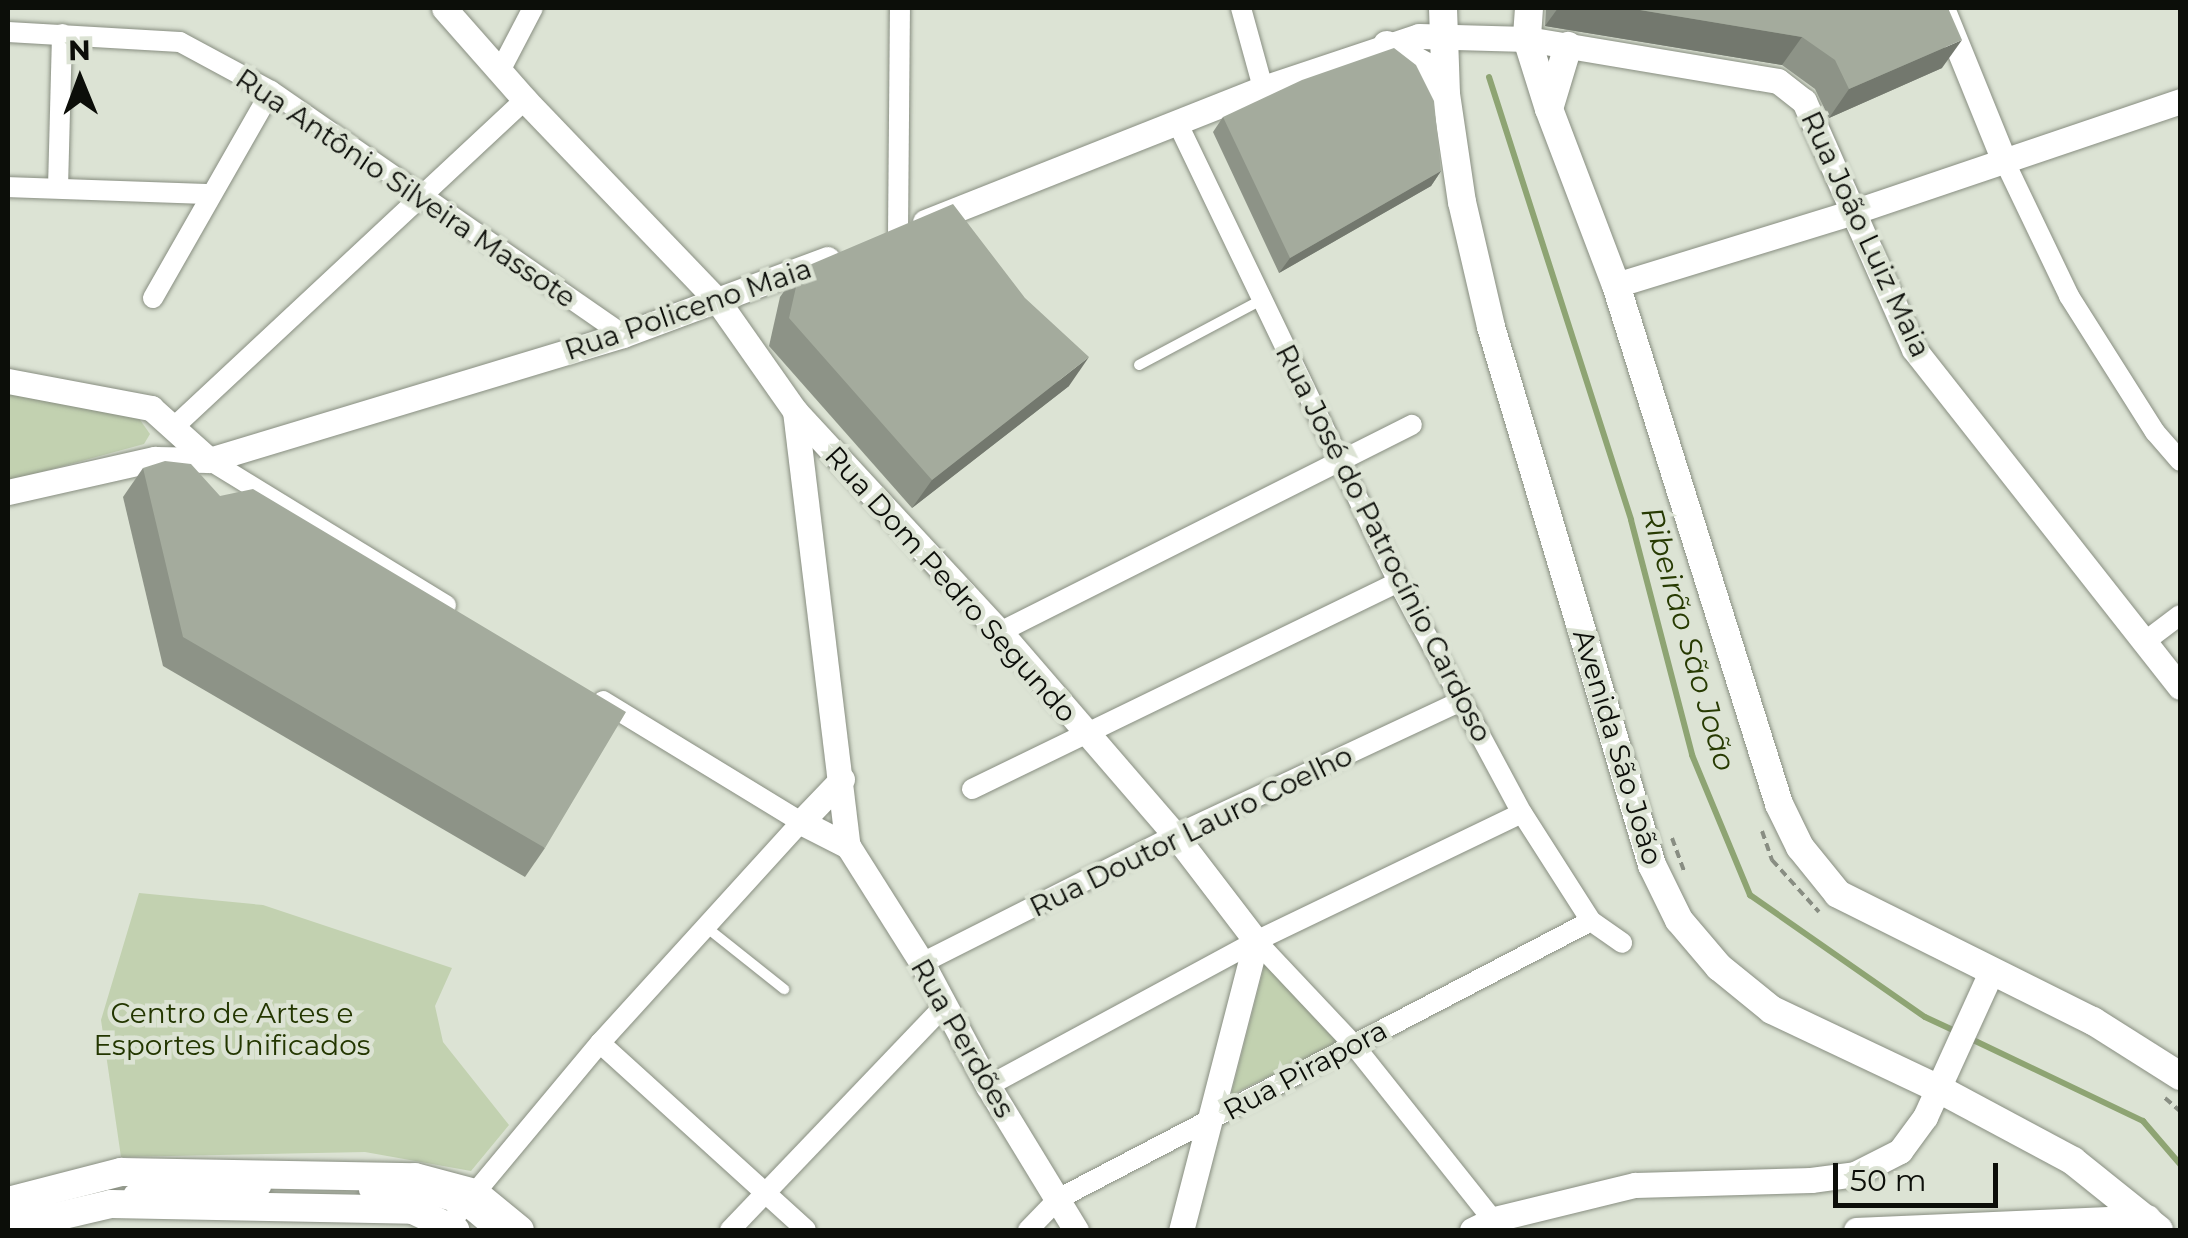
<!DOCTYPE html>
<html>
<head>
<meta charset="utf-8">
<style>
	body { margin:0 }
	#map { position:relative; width:2188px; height:1238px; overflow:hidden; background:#dce3d4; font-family:Montserrat,sans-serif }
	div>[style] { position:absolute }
	.green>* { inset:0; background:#c2d1b0 }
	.stream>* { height:6px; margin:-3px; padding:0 3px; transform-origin:3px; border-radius:3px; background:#8ea473 }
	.path>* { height:4px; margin-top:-2px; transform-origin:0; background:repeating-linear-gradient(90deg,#888d82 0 8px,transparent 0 13px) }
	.roads { filter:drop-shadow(0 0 2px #888e81) drop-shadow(0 0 2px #888e81) }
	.service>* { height:10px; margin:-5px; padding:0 5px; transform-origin:5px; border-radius:5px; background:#fff }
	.pedestrian>* { height:15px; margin:-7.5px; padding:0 7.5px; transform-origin:7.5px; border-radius:7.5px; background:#fff }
	.minor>* { height:20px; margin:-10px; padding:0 10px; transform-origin:10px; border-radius:10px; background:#fff }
	.tertiary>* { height:25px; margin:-12.5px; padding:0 12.5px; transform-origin:12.5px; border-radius:12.5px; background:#fff }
	.secondary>* { height:28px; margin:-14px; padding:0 14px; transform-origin:14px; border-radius:14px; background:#fff }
	.wall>* { inset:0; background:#8d9387 }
	.shaded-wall>* { inset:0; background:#73786e }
	.building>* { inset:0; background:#a4ab9d }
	span { translate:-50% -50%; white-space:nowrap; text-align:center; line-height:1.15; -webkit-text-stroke:9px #dce3d4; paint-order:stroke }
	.street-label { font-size:28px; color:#0c0e09 }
	.park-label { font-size:28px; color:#233600 }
	.water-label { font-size:30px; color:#273a02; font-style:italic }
	.frame { position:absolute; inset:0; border:10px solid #0c0e09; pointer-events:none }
	.north { position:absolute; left:30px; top:30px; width:100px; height:100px; -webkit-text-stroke:8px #dce3d4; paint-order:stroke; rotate:359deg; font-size:28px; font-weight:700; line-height:40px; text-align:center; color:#0c0e09 }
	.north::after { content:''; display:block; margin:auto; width:35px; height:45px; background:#0c0e09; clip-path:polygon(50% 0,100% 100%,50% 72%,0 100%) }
	.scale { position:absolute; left:1833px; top:1163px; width:165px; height:45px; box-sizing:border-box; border:5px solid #0c0e09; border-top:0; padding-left:12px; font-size:30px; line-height:35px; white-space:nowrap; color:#0c0e09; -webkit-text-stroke:8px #dce3d4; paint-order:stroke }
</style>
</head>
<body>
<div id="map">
	<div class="green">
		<div style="clip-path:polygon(8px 391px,138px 417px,150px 434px,144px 444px,8px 481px)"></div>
		<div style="clip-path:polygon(139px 893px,263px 905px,452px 968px,435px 1006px,443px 1042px,509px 1125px,471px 1171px,365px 1152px,121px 1157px,101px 1020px)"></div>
		<div style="clip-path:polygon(1265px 963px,1338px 1043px,1231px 1095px)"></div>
	</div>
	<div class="stream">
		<div style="left:1489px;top:77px;width:465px;rotate:72.2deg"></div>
		<div style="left:1631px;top:520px;width:243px;rotate:75.4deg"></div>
		<div style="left:1692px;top:755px;width:152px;rotate:67.5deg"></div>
		<div style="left:1750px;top:895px;width:213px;rotate:34.9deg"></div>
		<div style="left:1925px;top:1017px;width:35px;rotate:25deg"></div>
		<div style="left:1969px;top:1038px;width:193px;rotate:25.5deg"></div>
		<div style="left:2143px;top:1121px;width:57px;rotate:49.3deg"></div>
	</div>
	<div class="path">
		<div style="left:1762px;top:831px;width:31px;rotate:71deg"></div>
		<div style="left:1772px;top:860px;width:70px;rotate:47.9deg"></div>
		<div style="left:1672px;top:838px;width:35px;rotate:70deg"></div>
		<div style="left:2165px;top:1098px;width:20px;rotate:41deg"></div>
	</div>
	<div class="roads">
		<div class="service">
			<div style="left:1139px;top:365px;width:140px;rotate:-28deg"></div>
			<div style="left:706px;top:927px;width:100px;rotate:38.5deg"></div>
		</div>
		<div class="pedestrian">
			<div style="left:366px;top:1190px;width:46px;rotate:1.2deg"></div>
			<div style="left:412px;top:1191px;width:54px;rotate:17.1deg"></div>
			<div style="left:464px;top:1207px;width:35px;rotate:40deg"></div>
			<div style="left:131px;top:1192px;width:132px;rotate:-2.2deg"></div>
		</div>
		<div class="minor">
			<div style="left:1241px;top:8px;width:83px;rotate:74.6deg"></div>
			<div style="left:8px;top:32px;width:172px;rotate:3.3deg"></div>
			<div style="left:180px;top:42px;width:103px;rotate:28.3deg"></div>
			<div style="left:271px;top:91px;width:428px;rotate:34.7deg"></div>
			<div style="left:500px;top:71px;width:71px;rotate:-62.4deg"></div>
			<div style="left:1177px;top:122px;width:510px;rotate:64.34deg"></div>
			<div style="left:1398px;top:582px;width:262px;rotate:61.8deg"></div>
			<div style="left:1522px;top:813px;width:128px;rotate:57.4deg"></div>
			<div style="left:1591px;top:921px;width:38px;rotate:35deg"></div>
			<div style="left:2003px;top:158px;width:153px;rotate:64.4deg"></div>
			<div style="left:2069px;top:296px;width:161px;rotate:57.7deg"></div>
			<div style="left:2155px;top:432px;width:38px;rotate:49deg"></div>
			<div style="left:8px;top:187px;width:203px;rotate:2deg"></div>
			<div style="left:58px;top:188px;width:154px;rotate:-88.5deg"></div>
			<div style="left:898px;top:233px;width:225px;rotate:-89.5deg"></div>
			<div style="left:153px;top:298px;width:238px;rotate:-60.3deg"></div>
			<div style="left:174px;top:427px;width:480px;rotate:-43deg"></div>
			<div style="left:209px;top:460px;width:278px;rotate:31.5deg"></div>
			<div style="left:1000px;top:632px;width:461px;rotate:-26.7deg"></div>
			<div style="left:2143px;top:643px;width:46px;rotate:-37.1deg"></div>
			<div style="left:972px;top:789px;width:474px;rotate:-25.9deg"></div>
			<div style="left:1256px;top:941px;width:141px;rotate:46.7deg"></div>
			<div style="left:1353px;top:1044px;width:236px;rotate:51.5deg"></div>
			<div style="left:922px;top:963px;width:284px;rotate:-26.8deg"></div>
			<div style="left:1175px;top:835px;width:316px;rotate:-25.1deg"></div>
			<div style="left:600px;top:1043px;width:278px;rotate:42.2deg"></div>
			<div style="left:988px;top:1086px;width:305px;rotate:-28.4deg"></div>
			<div style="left:1256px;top:941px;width:295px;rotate:-25.7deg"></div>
			<div style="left:444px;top:1230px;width:244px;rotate:-50.2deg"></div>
			<div style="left:600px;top:1043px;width:299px;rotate:-47.7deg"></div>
			<div style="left:801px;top:822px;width:232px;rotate:-148.6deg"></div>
			<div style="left:730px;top:1230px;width:308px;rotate:-46.3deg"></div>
			<div style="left:1028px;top:1230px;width:43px;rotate:-45.9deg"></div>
			<div style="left:1058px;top:1199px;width:601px;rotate:-27.55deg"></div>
		</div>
		<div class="tertiary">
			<div style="left:444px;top:8px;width:123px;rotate:48.6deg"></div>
			<div style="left:525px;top:100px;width:277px;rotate:46.2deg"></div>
			<div style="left:717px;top:300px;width:136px;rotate:54.9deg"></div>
			<div style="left:795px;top:411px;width:301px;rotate:47.2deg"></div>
			<div style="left:1000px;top:632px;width:268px;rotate:49.2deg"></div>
			<div style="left:1175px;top:835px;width:133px;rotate:52.6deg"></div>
			<div style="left:1256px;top:941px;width:299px;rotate:104.5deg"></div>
			<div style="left:1942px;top:8px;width:162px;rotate:67.9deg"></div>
			<div style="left:925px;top:222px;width:364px;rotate:-21.6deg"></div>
			<div style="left:1263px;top:88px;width:164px;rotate:-18.4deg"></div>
			<div style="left:1419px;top:36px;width:108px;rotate:1.6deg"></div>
			<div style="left:1527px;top:39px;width:254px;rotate:9.5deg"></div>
			<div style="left:1778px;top:81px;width:33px;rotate:38deg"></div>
			<div style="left:1804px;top:101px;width:271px;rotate:66.1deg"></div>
			<div style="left:1914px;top:349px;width:430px;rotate:51.8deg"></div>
			<div style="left:1616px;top:285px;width:245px;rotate:-17.1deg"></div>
			<div style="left:1850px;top:213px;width:348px;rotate:-18.7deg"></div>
			<div style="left:8px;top:381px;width:146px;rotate:10.7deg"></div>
			<div style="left:151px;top:408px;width:78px;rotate:41.9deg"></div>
			<div style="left:795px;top:411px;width:438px;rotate:83.1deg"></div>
			<div style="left:848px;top:846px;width:138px;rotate:57.7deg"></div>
			<div style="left:922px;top:963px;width:140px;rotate:61.8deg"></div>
			<div style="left:988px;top:1086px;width:169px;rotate:58.6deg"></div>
			<div style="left:8px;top:492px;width:151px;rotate:-12.7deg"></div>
			<div style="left:155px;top:459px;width:54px;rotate:1.1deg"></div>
			<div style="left:209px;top:460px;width:432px;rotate:-16.8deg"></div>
			<div style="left:623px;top:335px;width:218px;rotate:-20.4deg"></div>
			<div style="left:842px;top:779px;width:59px;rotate:133.6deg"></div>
			<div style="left:801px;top:822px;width:53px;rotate:27.1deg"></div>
			<div style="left:1472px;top:1230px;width:25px;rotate:-26deg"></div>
			<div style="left:1495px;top:1219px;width:144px;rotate:-13.7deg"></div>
			<div style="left:1635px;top:1185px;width:176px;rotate:-1.6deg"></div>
			<div style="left:1811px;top:1180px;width:44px;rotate:-7.8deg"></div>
			<div style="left:1855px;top:1174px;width:51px;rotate:-27.1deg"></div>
			<div style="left:1900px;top:1151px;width:42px;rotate:-53.7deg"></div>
			<div style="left:1925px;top:1117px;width:159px;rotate:-65.5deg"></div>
			<div style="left:1856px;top:1230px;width:292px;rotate:-2.5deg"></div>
		</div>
		<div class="secondary">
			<div style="left:1443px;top:8px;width:86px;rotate:88deg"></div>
			<div style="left:1446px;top:94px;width:109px;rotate:81.6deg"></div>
			<div style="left:1462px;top:202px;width:128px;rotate:76.9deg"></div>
			<div style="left:1491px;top:327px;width:562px;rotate:73.34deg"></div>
			<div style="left:1652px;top:865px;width:61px;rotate:63.9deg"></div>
			<div style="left:1679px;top:920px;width:62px;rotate:49.6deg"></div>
			<div style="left:1719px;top:967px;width:68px;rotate:39.1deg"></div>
			<div style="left:1772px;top:1010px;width:185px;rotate:25.3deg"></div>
			<div style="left:1939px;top:1089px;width:152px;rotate:28.2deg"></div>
			<div style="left:2073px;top:1161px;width:110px;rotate:38.7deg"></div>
			<div style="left:1529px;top:8px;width:31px;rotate:94deg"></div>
			<div style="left:1527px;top:39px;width:73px;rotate:72.6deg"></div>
			<div style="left:1549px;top:109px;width:188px;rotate:69.2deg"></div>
			<div style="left:1616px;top:285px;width:544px;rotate:72.56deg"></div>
			<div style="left:1779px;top:804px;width:48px;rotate:64deg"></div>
			<div style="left:1800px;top:847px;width:60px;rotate:51deg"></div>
			<div style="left:1838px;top:894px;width:285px;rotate:26.5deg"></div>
			<div style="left:2093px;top:1021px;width:103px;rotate:32.3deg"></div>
			<div style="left:1387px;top:45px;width:46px;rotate:28.8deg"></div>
			<div style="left:1427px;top:67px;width:32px;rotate:55deg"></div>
			<div style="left:1549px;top:109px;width:66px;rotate:-73.2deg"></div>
			<div style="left:8px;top:1201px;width:117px;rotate:-14.4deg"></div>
			<div style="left:121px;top:1172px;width:294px;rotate:1deg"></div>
			<div style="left:415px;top:1177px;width:62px;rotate:14.9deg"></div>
			<div style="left:475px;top:1193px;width:58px;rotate:39.4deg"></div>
			<div style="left:8px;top:1228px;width:106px;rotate:-13.1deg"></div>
			<div style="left:111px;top:1204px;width:302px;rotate:1.1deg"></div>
			<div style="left:413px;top:1210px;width:47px;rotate:25.5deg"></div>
		</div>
	</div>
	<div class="wall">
		<div style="clip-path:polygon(1546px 8px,1948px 8px,1942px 68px,1829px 118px,1815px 89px,1782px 65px,1545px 26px)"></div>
		<div style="clip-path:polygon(1223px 117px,1441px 171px,1431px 186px,1279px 273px,1213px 132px)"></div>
		<div style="clip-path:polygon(800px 269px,1069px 386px,912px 508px,769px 346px,780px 297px)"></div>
		<div style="clip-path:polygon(143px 468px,545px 848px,525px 877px,163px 666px,123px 497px)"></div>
	</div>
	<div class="shaded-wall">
		<div style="clip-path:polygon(1558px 8px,1628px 8px,1802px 37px,1782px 65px,1545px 26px)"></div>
		<div style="clip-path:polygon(1962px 40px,1942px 68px,1829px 118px,1849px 89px)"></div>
		<div style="clip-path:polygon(1441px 171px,1431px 186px,1279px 273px,1290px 258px)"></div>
		<div style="clip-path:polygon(1089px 357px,1069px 386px,912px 508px,932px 480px)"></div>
	</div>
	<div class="building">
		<div style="clip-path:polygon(1628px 8px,1948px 8px,1962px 40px,1849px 89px,1835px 60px,1802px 37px)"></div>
		<div style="clip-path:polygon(1394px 48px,1416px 65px,1434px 101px,1441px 171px,1290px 258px,1223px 117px,1302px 80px)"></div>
		<div style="clip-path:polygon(953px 204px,1025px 298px,1089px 357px,932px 480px,789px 318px,800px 269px)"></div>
		<div style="clip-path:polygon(165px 461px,191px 464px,220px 496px,253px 489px,626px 712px,545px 848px,183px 637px,143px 468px)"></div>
	</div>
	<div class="street-label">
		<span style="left:406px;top:188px;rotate:34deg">Rua Antônio Silveira Massote</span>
		<span style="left:1866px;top:234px;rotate:65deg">Rua João Luiz Maia</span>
		<span style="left:688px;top:309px;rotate:-19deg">Rua Policeno Maia</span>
		<span style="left:1384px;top:543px;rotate:63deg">Rua José do Patrocínio Cardoso</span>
		<span style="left:951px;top:584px;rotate:48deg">Rua Dom Pedro Segundo</span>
		<span style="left:1618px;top:747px;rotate:73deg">Avenida São João</span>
		<span style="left:1191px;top:831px;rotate:-26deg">Rua Doutor Lauro Coelho</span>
		<span style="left:963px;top:1038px;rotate:60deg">Rua Perdões</span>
		<span style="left:1305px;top:1070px;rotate:-28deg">Rua Pirapora</span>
	</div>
	<div class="park-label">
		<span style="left:232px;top:1029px">Centro de Artes e<br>Esportes Unificados</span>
	</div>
	<div class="water-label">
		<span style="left:1688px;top:639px;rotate:74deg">Ribeirão São João</span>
	</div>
	<div class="frame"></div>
	<div class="north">N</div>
	<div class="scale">50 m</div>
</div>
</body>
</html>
